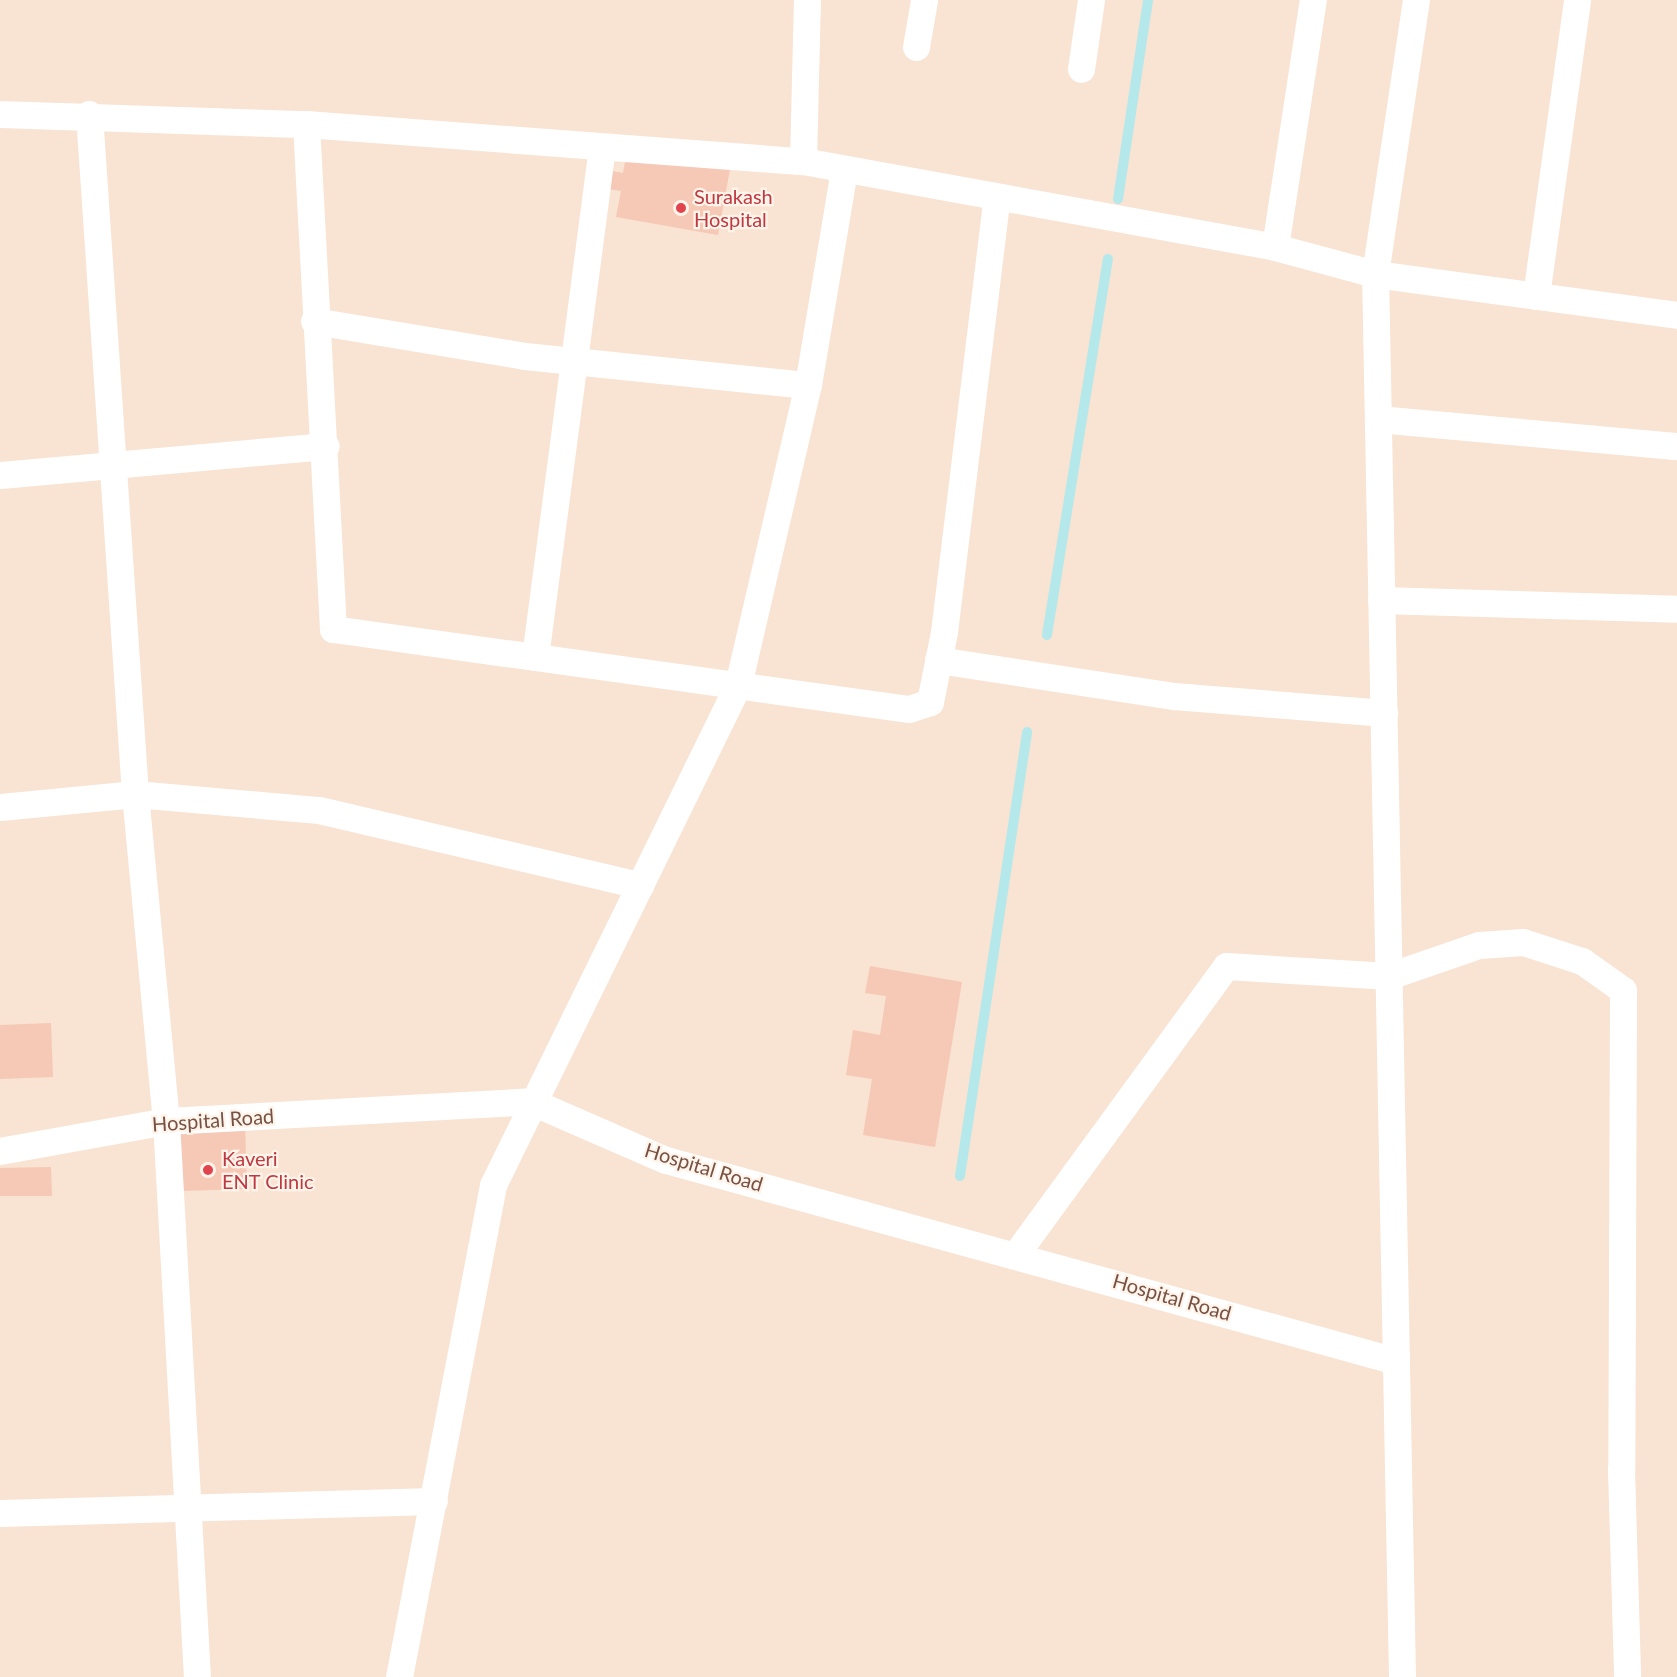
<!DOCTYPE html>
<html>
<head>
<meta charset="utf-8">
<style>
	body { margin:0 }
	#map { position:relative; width:1677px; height:1677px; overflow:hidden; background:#fef0e1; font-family:Lato,sans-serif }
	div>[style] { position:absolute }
	.residential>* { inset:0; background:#f9e3d2 }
	.stream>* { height:10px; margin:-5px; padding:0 5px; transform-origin:5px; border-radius:5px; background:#b4e8ea }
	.building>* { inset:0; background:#f6c8b6 }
	.minor>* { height:27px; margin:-13.5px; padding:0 13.5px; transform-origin:13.5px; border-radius:13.5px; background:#fff }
	.dots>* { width:16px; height:16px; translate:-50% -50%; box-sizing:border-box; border:3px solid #fff4ea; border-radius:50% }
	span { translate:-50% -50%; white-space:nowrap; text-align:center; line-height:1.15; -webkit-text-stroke:4.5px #fff4ea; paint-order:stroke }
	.health-label { font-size:20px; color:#be3a42 }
	.left { translate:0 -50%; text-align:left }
	.street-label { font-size:20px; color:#785145 }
</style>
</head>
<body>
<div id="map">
	<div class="residential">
		<div style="clip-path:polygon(0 0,1677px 0,1677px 1677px,0 1677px)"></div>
	</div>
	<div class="stream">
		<div style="left:1118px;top:199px;width:201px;rotate:-81.4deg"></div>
		<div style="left:1047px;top:635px;width:381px;rotate:-80.8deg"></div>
		<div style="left:960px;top:1176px;width:449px;rotate:-81.4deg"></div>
	</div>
	<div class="building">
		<div style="clip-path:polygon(627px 151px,730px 169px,718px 235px,616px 217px,621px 191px,608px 189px,612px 171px,623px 173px)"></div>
		<div style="clip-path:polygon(870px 966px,962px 982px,935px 1147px,863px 1135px,872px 1079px,846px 1075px,853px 1030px,880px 1035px,886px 996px,865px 993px)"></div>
		<div style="clip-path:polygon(51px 1023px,53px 1077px,0 1079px,0 1025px)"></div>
		<div style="clip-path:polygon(245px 1125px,247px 1189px,180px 1191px,178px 1127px)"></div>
		<div style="clip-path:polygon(51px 1167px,52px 1196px,0 1196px,0 1168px)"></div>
	</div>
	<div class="minor">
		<div style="left:916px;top:47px;width:48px;rotate:-80.3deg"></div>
		<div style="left:1081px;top:69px;width:70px;rotate:-81.8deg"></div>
		<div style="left:0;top:114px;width:306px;rotate:1.9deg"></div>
		<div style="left:306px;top:124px;width:498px;rotate:4.3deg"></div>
		<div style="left:803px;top:161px;width:480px;rotate:10.3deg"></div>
		<div style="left:1275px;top:247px;width:104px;rotate:15.1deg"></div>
		<div style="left:1375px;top:274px;width:305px;rotate:7.7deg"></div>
		<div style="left:89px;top:114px;width:682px;rotate:86.13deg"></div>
		<div style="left:135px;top:794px;width:328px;rotate:84.6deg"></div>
		<div style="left:166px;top:1121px;width:557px;rotate:86.81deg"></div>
		<div style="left:306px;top:124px;width:506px;rotate:86.94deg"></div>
		<div style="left:333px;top:629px;width:582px;rotate:7.91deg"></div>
		<div style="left:909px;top:709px;width:22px;rotate:-18deg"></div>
		<div style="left:930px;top:702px;width:71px;rotate:-78.7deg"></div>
		<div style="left:944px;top:632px;width:438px;rotate:-83.1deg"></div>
		<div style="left:803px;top:161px;width:161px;rotate:-88.6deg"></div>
		<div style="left:1275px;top:247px;width:250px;rotate:-81.3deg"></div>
		<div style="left:1536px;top:296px;width:299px;rotate:-82.1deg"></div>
		<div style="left:314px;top:321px;width:214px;rotate:9.4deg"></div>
		<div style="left:525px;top:356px;width:284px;rotate:5.9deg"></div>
		<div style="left:1378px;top:419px;width:300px;rotate:5.2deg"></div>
		<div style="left:0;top:475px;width:327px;rotate:-5.1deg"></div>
		<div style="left:1381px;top:600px;width:296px;rotate:1.7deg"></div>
		<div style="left:535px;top:657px;width:514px;rotate:-82.52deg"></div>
		<div style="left:938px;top:660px;width:239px;rotate:8.7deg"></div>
		<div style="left:1174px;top:696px;width:211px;rotate:4.6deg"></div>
		<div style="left:0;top:807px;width:136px;rotate:-5.5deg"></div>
		<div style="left:135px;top:794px;width:185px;rotate:5deg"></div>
		<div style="left:319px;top:810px;width:330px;rotate:13.2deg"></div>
		<div style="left:0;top:1151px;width:169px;rotate:-10.2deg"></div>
		<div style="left:166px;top:1121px;width:365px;rotate:-3.1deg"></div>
		<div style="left:530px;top:1101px;width:148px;rotate:23.5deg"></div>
		<div style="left:666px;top:1160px;width:757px;rotate:15.39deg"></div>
		<div style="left:1016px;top:1254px;width:356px;rotate:-53.9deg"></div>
		<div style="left:1226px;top:966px;width:163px;rotate:3.5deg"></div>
		<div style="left:1389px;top:976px;width:95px;rotate:-19deg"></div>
		<div style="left:1479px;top:945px;width:44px;rotate:-3.9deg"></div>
		<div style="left:1523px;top:942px;width:62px;rotate:17.9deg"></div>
		<div style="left:1582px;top:961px;width:50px;rotate:35.3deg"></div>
		<div style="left:1623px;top:990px;width:479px;rotate:90.2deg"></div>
		<div style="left:1621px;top:1469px;width:208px;rotate:88.3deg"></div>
		<div style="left:0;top:1513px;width:434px;rotate:-1.6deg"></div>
		<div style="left:399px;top:1677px;width:501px;rotate:-79.18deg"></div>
		<div style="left:493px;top:1185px;width:557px;rotate:-63.9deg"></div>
		<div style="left:738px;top:685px;width:308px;rotate:-76.9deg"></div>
		<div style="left:808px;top:385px;width:219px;rotate:-80.5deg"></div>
		<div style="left:1402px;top:1677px;width:1403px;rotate:-91.1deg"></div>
		<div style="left:1375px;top:274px;width:277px;rotate:-81.5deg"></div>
	</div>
	<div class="dots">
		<div style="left:681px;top:208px;background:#e0444e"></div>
		<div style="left:208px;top:1170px;background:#e0444e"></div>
	</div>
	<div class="health-label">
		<span class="left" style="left:694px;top:208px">Surakash<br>Hospital</span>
		<span class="left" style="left:222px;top:1170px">Kaveri<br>ENT Clinic</span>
	</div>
	<div class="street-label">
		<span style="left:213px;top:1120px;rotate:-4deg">Hospital Road</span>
		<span style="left:704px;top:1167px;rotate:17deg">Hospital Road</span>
		<span style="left:1172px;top:1297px;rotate:16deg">Hospital Road</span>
	</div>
</div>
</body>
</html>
